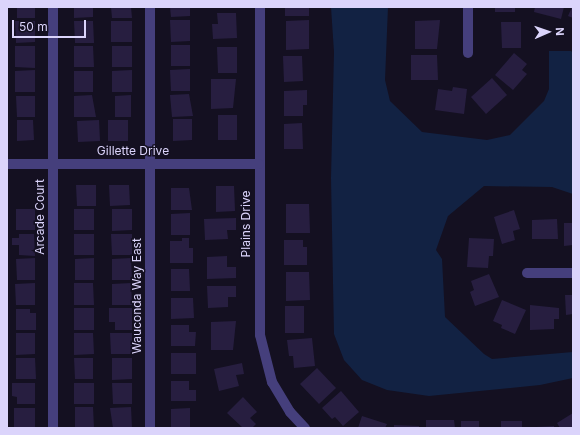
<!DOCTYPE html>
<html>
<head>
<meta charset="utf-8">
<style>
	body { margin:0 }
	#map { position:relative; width:580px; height:435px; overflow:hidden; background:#141021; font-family:Inter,sans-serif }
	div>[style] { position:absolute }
	.water>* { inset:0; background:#122243 }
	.building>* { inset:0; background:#271e40 }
	.street>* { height:10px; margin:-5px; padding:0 5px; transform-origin:5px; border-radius:5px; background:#453f7c }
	span { translate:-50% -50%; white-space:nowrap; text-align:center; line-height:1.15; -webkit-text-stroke:3px #141021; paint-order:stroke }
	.street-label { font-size:12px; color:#dbd4fb }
	.frame { position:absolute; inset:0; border:8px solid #dbd4fb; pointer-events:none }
	.north { position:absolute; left:528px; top:12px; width:40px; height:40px; -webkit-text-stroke:3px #141021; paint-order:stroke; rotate:88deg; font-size:11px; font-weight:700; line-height:16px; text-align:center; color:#dbd4fb }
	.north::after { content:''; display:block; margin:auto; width:14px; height:18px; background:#dbd4fb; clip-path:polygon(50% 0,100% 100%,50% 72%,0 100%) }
	.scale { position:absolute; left:12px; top:20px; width:74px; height:18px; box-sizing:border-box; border:2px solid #dbd4fb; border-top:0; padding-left:5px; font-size:12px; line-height:14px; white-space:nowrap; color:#dbd4fb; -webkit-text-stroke:3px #141021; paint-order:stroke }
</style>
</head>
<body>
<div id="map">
	<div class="water">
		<div style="clip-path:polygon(331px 7px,388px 7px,385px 80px,390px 101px,422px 132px,487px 140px,510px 135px,544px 101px,549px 89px,549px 51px,571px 51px,573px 53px,573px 194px,552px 187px,484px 186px,448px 216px,436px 250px,442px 259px,445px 317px,484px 354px,492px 359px,573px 352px,573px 378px,540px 385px,429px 396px,387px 390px,362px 380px,344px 360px,334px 334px,331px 178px,334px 52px)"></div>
	</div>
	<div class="building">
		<div style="clip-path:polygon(17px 7px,35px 7px,35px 18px,17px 18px)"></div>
		<div style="clip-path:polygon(74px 7px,93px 7px,93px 17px,74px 18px)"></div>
		<div style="clip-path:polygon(111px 7px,131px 7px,132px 18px,112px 18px)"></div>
		<div style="clip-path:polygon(170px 7px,190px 7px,190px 16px,171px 17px)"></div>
		<div style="clip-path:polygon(285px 7px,309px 7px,309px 16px,285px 16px)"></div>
		<div style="clip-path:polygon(495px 7px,515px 7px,515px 12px,495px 12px)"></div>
		<div style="clip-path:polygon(535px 7px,564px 7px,561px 19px,534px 12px)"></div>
		<div style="clip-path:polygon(572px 7px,573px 7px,573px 18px,568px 16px)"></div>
		<div style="clip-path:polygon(217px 13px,236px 13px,237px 38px,213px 39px,212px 24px,218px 24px)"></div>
		<div style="clip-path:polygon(170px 20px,190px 20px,190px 41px,171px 42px)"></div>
		<div style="clip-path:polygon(309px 20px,309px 49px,286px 50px,286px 21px)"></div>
		<div style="clip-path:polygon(440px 20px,437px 49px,415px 49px,415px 21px)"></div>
		<div style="clip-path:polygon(15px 21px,35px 21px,35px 42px,16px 43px)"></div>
		<div style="clip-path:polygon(74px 21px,93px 21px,94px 43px,75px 43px)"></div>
		<div style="clip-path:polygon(111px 21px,132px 21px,132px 42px,111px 42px)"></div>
		<div style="clip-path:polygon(501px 22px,521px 22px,521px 48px,502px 48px)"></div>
		<div style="clip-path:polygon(171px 45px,190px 45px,190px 66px,171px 66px)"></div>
		<div style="clip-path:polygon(15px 46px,35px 46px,35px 68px,15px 67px)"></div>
		<div style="clip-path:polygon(74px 46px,93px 46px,94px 67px,74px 67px)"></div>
		<div style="clip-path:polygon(112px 46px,132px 46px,132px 67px,112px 67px)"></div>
		<div style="clip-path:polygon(217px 47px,237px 47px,237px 73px,218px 73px)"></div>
		<div style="clip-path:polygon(514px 53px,527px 64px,522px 70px,527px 74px,513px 90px,495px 75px)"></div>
		<div style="clip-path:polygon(411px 55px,437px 55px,438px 80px,411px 80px)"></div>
		<div style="clip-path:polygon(283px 56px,302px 56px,303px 81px,284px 82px)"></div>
		<div style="clip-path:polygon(190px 69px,190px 91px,171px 91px,170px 70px)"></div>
		<div style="clip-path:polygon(35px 70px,35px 92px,15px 92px,15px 71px)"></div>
		<div style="clip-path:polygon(132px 70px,132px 92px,112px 92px,112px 71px)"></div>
		<div style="clip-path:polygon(74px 71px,93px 71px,93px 92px,74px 92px)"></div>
		<div style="clip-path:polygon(492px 78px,507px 95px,486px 114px,471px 97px)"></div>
		<div style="clip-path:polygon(211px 79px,236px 79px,233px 108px,211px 109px)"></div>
		<div style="clip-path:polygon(453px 87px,467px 89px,464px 114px,435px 110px,438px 89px,452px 91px)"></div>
		<div style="clip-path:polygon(307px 90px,307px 105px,303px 105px,303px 116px,284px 116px,284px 91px)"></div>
		<div style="clip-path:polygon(189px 94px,193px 116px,172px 117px,170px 95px)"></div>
		<div style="clip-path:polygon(92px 95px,96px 117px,74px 117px,74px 96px)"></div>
		<div style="clip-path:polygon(131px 95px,131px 117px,115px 117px,115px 96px)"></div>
		<div style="clip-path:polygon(16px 96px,35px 96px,35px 117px,17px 117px)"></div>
		<div style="clip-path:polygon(218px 115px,237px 115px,237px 140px,218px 140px)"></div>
		<div style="clip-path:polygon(173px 119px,192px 119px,192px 140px,173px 141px)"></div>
		<div style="clip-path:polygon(17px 120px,33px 120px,34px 140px,17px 141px)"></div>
		<div style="clip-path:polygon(99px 120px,100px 141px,78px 142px,77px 121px)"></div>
		<div style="clip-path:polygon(108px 120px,128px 120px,128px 141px,108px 141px)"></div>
		<div style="clip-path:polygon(302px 123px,303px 149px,284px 149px,284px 124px)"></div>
		<div style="clip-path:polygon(76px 185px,96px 185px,96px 206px,77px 206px)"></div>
		<div style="clip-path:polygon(109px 185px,129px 185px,130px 205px,110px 206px)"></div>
		<div style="clip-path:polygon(216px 186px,234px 186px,235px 211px,216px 212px)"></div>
		<div style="clip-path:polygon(171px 188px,189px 188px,192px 210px,171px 210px)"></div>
		<div style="clip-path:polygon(286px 204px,309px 204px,310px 233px,286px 233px)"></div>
		<div style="clip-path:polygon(16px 209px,35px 209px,35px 230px,16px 230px)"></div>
		<div style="clip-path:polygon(74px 209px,94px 209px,94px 230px,74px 230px)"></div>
		<div style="clip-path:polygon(112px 209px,132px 209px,132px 230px,112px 231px)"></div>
		<div style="clip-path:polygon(514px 210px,520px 229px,513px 231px,515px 240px,502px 244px,494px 217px)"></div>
		<div style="clip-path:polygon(190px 213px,190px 235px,171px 235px,171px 214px)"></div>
		<div style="clip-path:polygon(236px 218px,236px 230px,227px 230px,228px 239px,205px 240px,204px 219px)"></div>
		<div style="clip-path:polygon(557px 219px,558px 239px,532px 239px,532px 220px)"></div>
		<div style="clip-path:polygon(564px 223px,573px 223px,573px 245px,564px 246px)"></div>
		<div style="clip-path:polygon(19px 234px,34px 234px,35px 256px,19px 255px,19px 245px,12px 245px,12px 238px,19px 238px)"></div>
		<div style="clip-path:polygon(74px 234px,94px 234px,94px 255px,74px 255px)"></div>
		<div style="clip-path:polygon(111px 234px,132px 234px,132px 255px,112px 255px)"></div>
		<div style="clip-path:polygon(182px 238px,189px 238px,189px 248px,193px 248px,193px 263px,170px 263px,170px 241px,182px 241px)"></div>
		<div style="clip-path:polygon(469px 238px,494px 239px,493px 256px,489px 256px,488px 268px,467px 267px)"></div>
		<div style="clip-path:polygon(284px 240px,303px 240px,303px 247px,307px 247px,307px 265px,284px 265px)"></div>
		<div style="clip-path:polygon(227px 256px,227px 267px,236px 267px,236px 278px,207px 279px,207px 257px)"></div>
		<div style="clip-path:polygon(35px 258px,35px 280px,17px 280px,16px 259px)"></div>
		<div style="clip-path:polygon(94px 258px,94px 280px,75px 280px,75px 259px)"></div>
		<div style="clip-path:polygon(131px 258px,132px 280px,112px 280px,112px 259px)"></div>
		<div style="clip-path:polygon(171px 269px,189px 269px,190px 291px,171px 291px)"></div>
		<div style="clip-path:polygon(286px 272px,309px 272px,310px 300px,286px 301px)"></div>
		<div style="clip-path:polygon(489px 274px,499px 297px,475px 306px,470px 292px,474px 290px,471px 281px)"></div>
		<div style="clip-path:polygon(35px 283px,35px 305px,16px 305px,15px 284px)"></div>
		<div style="clip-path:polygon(74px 283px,93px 283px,94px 305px,74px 305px)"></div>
		<div style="clip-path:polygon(131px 283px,132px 305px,112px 305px,112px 284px)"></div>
		<div style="clip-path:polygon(207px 286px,236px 286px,236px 297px,228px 297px,228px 307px,208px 308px)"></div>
		<div style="clip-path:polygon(565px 295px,573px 295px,573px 314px,566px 315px)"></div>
		<div style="clip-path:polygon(171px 298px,193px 298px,194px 318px,171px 319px)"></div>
		<div style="clip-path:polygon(502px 300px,526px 310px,515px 334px,501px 328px,502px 325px,493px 321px)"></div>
		<div style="clip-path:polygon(530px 305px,559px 308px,559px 319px,554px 319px,554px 329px,530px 330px)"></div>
		<div style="clip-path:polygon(285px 306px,304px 306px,304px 333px,285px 333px)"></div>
		<div style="clip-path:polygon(74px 308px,94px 308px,94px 330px,74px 330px)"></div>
		<div style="clip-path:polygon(109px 308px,132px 308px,132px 330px,115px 330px,115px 322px,109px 322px)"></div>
		<div style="clip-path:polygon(16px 309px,30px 309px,30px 313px,36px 313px,36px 330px,16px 330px)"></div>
		<div style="clip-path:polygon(236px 321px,233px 350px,211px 350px,211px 322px)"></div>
		<div style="clip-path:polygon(171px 325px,189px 325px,189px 332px,196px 332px,195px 346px,171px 346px)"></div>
		<div style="clip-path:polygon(16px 333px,35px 333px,35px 354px,16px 355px)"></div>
		<div style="clip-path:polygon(74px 333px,93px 333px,94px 354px,74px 355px)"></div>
		<div style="clip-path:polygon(110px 333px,132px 333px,132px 354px,111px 354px)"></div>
		<div style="clip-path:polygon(312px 338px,315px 366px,294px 368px,293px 356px,289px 356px,287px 340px)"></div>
		<div style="clip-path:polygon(171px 353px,196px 353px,196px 374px,171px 374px)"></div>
		<div style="clip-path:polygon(16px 358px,35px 358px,36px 379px,16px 379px)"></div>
		<div style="clip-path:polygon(74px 358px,93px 358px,93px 379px,75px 379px)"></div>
		<div style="clip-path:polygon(112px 358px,132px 358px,132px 379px,112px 380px)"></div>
		<div style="clip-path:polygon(242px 363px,244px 374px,236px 375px,239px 386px,219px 391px,214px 369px)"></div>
		<div style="clip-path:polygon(317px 368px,336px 388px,319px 404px,300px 384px)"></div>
		<div style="clip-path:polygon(171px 381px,189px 381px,189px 390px,196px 390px,196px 401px,171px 401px)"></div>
		<div style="clip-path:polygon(12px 383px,35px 383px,35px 404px,17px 404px,17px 397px,12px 396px)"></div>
		<div style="clip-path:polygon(74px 383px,94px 383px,94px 404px,74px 404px)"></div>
		<div style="clip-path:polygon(112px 383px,132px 383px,132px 404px,113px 404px)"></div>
		<div style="clip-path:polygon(341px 391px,359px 412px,343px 426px,335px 417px,332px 419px,322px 408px)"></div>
		<div style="clip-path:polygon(243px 397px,257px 412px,250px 418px,256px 424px,252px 428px,243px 428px,227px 413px)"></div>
		<div style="clip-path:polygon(75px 407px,93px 407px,94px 428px,75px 428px)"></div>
		<div style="clip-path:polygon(131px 407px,132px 428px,113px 428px,110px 408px)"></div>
		<div style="clip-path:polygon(14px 408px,35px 408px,35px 428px,14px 428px)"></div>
		<div style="clip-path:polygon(190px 408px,190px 428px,171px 428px,171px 409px)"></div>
		<div style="clip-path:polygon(573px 413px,573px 428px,560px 428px,557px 423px)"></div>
		<div style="clip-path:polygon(362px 416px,387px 424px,385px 428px,358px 428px)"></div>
		<div style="clip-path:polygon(426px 420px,454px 420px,455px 428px,426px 428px)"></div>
		<div style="clip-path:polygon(461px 421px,479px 421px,479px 428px,461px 428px)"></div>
		<div style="clip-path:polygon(501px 421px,522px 421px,522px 428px,501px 428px)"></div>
		<div style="clip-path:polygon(394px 425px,419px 426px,419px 428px,394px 428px)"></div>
		<div style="clip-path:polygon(554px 426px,554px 428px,536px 428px,536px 427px)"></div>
	</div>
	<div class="street">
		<div style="left:260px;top:7px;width:328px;rotate:90deg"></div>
		<div style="left:260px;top:335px;width:49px;rotate:75.7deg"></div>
		<div style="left:272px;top:382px;width:35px;rotate:59deg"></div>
		<div style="left:290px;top:412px;width:22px;rotate:47deg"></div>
		<div style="left:468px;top:7px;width:46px;rotate:90deg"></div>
		<div style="left:7px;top:164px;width:252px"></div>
		<div style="left:527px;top:273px;width:46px"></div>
		<div style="left:53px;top:428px;width:421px;rotate:-90deg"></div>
		<div style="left:150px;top:428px;width:421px;rotate:-90deg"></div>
	</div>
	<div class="street-label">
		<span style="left:133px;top:151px">Gillette Drive</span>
		<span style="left:40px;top:217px;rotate:-90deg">Arcade Court</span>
		<span style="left:246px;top:224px;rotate:-90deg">Plains Drive</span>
		<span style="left:137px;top:296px;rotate:-90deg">Wauconda Way East</span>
	</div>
	<div class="frame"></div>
	<div class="north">N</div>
	<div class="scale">50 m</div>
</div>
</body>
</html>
